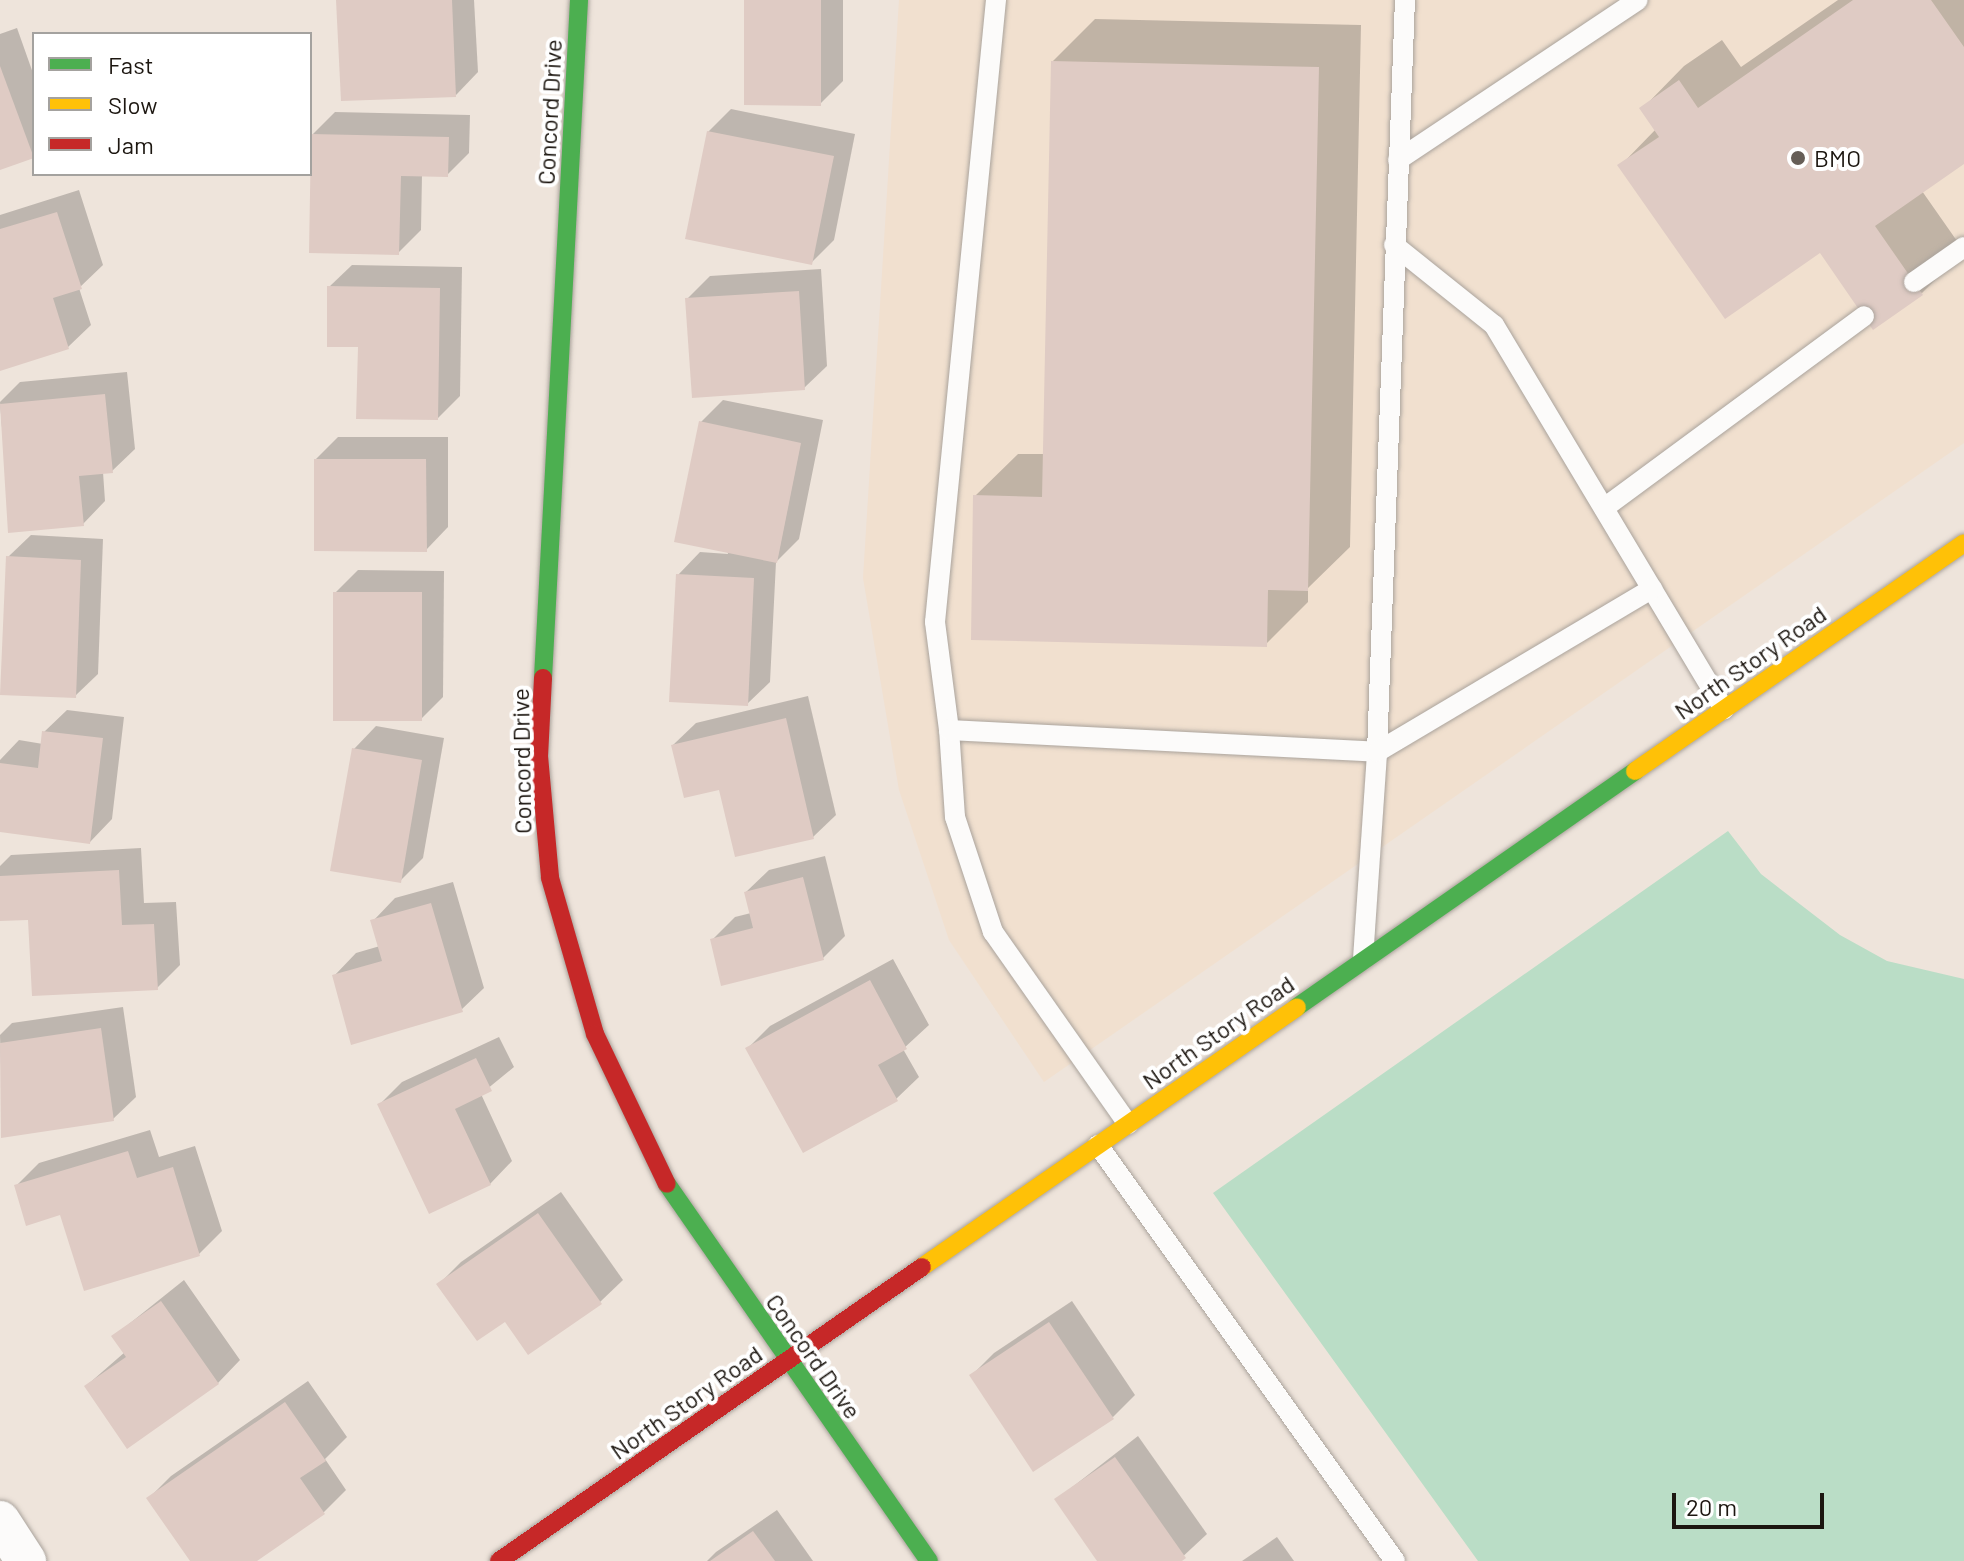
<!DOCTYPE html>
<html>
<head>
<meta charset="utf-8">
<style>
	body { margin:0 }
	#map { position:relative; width:1964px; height:1561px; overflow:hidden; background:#eee4db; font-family:Barlow,sans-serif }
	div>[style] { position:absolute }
	.built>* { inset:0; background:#f1e0cf }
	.green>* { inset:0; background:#baddc6 }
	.shadow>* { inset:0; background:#0003 }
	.building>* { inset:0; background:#dfcbc4 }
	.roads { filter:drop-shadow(0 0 2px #aaa39c) drop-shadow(0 0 2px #aaa39c) }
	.lane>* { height:20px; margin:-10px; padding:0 10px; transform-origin:10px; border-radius:10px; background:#fcfbfa }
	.street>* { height:40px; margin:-20px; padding:0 20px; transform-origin:20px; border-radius:20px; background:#fcfbfa }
	.fast>* { height:18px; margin:-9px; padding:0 9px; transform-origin:9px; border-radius:9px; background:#4caf50 }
	.slow>* { height:18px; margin:-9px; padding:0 9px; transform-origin:9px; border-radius:9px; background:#ffc107 }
	.jam>* { height:18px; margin:-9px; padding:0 9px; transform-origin:9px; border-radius:9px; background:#c62828 }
	.dots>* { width:22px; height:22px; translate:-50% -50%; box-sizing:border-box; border:4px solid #fff; border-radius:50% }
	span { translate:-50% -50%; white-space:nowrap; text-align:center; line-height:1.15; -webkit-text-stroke:8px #fff; paint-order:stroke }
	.street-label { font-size:24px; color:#1c1610 }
	.poi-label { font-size:24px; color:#1c1610 }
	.left { translate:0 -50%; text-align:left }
	.legend { position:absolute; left:32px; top:32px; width:280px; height:144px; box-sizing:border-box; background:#fff; border:2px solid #a4a29f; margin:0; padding:10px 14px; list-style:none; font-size:24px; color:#1c1610 }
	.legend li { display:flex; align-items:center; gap:16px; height:40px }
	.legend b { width:40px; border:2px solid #a4a29f }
	.scale { position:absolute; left:1672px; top:1493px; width:152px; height:36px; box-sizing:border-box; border:4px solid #1c1610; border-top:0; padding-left:10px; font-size:24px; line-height:28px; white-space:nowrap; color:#1c1610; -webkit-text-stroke:6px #fff; paint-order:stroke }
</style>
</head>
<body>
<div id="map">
	<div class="built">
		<div style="clip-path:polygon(899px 0,1964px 0,1964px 443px,1044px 1082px,949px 940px,899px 790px,863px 578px)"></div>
	</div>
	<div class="green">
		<div style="clip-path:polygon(1728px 831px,1761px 874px,1840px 935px,1887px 961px,1964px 979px,1964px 1561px,1478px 1561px,1213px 1193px)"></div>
	</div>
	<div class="shadow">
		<div style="clip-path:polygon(338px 0,474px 0,478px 72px,456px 95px)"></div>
		<div style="clip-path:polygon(746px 0,843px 0,843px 81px,820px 104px)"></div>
		<div style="clip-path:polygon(1838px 0,1964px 0,1964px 161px,1922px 191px,1964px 251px,1922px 293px,1620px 166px,1656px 129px,1642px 109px,1684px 66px,1722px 40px,1741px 67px)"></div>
		<div style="clip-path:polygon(1095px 19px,1361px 25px,1350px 547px,1308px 588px,1308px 602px,1266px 644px,975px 496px,1018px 454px,1045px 454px,1053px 61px)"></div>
		<div style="clip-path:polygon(17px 28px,34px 76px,34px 155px,0 168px,0 34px)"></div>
		<div style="clip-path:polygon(731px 109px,855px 134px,834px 240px,811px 263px,708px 132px)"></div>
		<div style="clip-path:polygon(335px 112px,470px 115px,469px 153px,447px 175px,422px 175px,421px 230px,398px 253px,313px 134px)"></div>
		<div style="clip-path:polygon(79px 190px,103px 265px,79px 288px,91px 325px,68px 347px,0 369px,0 215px)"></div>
		<div style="clip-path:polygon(352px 265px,462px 267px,460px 396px,438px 418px,360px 345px,329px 287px)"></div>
		<div style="clip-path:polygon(821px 269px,827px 366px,804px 388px,688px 298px,710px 276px)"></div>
		<div style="clip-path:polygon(127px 372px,135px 449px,112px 471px,103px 472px,105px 501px,83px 524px,10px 530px,0 402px,20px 382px)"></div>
		<div style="clip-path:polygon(723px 400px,823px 420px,799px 539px,776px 562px,770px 682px,747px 704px,678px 575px,700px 552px,728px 554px,701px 422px)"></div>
		<div style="clip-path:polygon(338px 437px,448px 437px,448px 527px,426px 550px,316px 459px)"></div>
		<div style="clip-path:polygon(31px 535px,103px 539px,98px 674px,75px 696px,8px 557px)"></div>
		<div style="clip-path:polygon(358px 570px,444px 571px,443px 697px,421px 719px,335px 593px)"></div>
		<div style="clip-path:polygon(808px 696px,836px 815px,813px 837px,721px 788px,673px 745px,696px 723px)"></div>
		<div style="clip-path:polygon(67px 710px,124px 717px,112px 819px,90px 842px,0 830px,0 760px,19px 740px,43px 744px,44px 732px)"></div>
		<div style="clip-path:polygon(376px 726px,444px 738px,423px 858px,400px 881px,354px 749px)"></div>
		<div style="clip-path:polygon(141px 848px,144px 903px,176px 902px,180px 965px,157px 988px,30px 918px,0 919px,0 866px,11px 855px)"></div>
		<div style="clip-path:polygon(825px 856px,845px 936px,823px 958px,712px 940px,735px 917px,751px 913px,746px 892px,769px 870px)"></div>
		<div style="clip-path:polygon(453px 882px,484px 988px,461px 1010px,334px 976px,356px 953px,380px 946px,373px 921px,395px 898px)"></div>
		<div style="clip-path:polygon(893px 959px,929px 1025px,903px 1049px,919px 1077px,896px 1099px,748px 1048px,770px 1026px)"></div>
		<div style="clip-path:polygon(123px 1007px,136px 1097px,113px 1119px,3px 1135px,0 1035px,12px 1023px)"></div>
		<div style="clip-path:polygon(499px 1037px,514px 1067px,481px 1094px,512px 1161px,490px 1184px,380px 1104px,402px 1082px)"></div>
		<div style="clip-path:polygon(150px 1130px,159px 1157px,195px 1146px,222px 1231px,199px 1254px,62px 1212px,16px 1186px,39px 1163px)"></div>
		<div style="clip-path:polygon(561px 1192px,623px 1280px,600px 1302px,506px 1319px,439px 1284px,461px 1262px)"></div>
		<div style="clip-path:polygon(184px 1280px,240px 1360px,218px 1383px,86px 1386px,125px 1352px,114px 1336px)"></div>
		<div style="clip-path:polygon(1072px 1301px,1135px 1395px,1113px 1417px,972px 1375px,994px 1353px)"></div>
		<div style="clip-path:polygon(308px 1381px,347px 1437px,325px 1459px,346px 1490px,324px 1512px,253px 1561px,192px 1561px,149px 1498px,171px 1476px)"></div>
		<div style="clip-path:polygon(1138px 1436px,1207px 1534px,1178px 1561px,1100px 1561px,1057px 1499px)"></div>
		<div style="clip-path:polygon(777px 1510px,813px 1561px,707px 1561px,716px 1552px)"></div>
		<div style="clip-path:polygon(1277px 1537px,1294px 1561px,1242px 1561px)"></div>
	</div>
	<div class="building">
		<div style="clip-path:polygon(336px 0,452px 0,456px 97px,341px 101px)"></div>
		<div style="clip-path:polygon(744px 0,821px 0,821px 106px,744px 105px)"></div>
		<div style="clip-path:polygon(1853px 0,1931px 0,1964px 47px,1964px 164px,1875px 226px,1923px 295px,1873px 330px,1820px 253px,1725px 319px,1617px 165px,1659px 137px,1639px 108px,1679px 80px,1698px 108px)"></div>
		<div style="clip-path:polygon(1051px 61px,1319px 67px,1308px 591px,1268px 590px,1267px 647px,971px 640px,973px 495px,1042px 497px)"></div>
		<div style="clip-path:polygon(0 66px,34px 158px,0 170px)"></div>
		<div style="clip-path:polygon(707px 131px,834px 156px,812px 265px,685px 239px)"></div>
		<div style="clip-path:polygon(311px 134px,449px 137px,448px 177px,401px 176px,399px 255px,309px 253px)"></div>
		<div style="clip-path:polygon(57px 212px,82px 289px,53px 298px,69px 349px,0 371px,0 229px)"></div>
		<div style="clip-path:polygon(327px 286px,440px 288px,438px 420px,356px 419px,358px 347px,327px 347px)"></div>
		<div style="clip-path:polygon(799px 291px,805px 390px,692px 398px,685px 298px)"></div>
		<div style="clip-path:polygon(105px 394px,113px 473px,79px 476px,84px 526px,8px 533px,0 404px)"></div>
		<div style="clip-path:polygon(699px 421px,801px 443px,777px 563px,674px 542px)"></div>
		<div style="clip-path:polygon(314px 459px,426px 459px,427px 552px,314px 551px)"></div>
		<div style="clip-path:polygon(6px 556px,81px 560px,76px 698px,0 695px)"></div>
		<div style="clip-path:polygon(676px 574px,754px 578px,748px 706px,669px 702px)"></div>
		<div style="clip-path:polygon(333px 592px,422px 592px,422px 721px,333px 721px)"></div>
		<div style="clip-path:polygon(786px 718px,814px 839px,735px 857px,719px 790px,684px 798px,671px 745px)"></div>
		<div style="clip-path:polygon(42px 731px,103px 738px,90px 844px,0 832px,0 763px,38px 768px)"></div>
		<div style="clip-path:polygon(352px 748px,422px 760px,401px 883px,330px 871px)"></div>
		<div style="clip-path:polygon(119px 870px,122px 925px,154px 924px,158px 990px,32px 996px,28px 920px,0 921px,0 876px)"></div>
		<div style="clip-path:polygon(803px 877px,824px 960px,721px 986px,710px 939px,753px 928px,744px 892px)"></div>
		<div style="clip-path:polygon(431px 903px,463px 1012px,351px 1045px,332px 975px,382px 961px,370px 920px)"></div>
		<div style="clip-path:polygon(870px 980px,907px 1049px,878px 1065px,898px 1101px,803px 1153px,745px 1048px)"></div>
		<div style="clip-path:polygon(101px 1028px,114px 1121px,1px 1138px,0 1043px)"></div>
		<div style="clip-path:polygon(476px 1058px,492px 1091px,455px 1109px,491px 1185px,429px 1214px,377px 1104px)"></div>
		<div style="clip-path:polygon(128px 1151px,137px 1178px,173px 1167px,200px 1256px,84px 1291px,60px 1215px,26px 1226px,14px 1185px)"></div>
		<div style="clip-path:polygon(538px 1213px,602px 1304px,528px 1355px,505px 1322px,477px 1341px,436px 1284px)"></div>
		<div style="clip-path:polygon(161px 1301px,219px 1384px,127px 1449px,84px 1386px,126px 1357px,111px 1336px)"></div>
		<div style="clip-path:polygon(1049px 1322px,1114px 1419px,1033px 1472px,969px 1375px)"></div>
		<div style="clip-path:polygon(285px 1402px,326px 1461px,300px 1478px,325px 1514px,257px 1561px,190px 1561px,146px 1498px)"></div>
		<div style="clip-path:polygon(1115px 1457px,1186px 1558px,1182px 1561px,1097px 1561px,1054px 1499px)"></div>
		<div style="clip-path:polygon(753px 1531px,775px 1561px,710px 1561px)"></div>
	</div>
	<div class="roads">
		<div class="lane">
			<div style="left:1398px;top:160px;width:288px;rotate:-33.7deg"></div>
			<div style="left:1394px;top:245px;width:128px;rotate:38.7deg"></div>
			<div style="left:1494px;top:325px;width:448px;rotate:59.1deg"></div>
			<div style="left:1914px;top:282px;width:61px;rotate:-35deg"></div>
			<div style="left:1604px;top:508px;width:323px;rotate:-36.4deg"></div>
			<div style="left:949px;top:730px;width:109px;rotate:-97.4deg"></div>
			<div style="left:935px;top:622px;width:625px;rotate:-84.4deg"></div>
			<div style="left:1363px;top:959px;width:207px;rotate:-86.1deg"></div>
			<div style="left:1377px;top:752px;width:753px;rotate:-87.87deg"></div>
			<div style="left:1128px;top:1124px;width:235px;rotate:-125.1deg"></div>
			<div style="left:993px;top:932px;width:121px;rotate:-108.3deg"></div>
			<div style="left:955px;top:817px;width:87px;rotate:-93.9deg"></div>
			<div style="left:949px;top:730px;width:429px;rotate:2.9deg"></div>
			<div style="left:1377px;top:752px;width:320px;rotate:-30.7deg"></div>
			<div style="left:1098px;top:1145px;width:511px;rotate:54.48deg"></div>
		</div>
		<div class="street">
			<div style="left:0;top:1521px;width:48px;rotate:57deg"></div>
		</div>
		<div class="fast">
			<div style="left:543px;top:678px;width:679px;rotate:-86.96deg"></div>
			<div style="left:1297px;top:1007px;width:412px;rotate:-34.9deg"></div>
			<div style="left:667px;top:1184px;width:459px;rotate:55.2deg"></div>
		</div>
		<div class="slow">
			<div style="left:1635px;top:771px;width:400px;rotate:-34.7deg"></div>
			<div style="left:922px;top:1267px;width:456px;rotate:-34.7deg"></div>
		</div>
		<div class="jam">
			<div style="left:543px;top:678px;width:78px;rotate:92.9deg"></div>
			<div style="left:539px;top:756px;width:122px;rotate:84.8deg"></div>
			<div style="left:550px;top:878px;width:162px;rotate:73.9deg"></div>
			<div style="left:595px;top:1034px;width:166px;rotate:64.4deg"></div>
			<div style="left:499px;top:1561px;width:515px;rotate:-34.8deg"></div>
		</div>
	</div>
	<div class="dots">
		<div style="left:1798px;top:158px;background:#665e57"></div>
	</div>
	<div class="street-label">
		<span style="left:549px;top:112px;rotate:-87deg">Concord Drive</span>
		<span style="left:1750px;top:662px;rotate:-35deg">North Story Road</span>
		<span style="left:521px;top:761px;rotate:-91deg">Concord Drive</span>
		<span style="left:1218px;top:1032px;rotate:-35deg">North Story Road</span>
		<span style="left:814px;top:1356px;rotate:55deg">Concord Drive</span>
		<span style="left:686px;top:1402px;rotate:-35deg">North Story Road</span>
	</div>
	<div class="poi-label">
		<span class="left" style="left:1814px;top:158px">BMO</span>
	</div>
	<ul class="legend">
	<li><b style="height:10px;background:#4caf50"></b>Fast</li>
	<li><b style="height:10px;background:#ffc107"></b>Slow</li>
	<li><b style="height:10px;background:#c62828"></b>Jam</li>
	</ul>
	<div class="scale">20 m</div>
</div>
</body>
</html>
